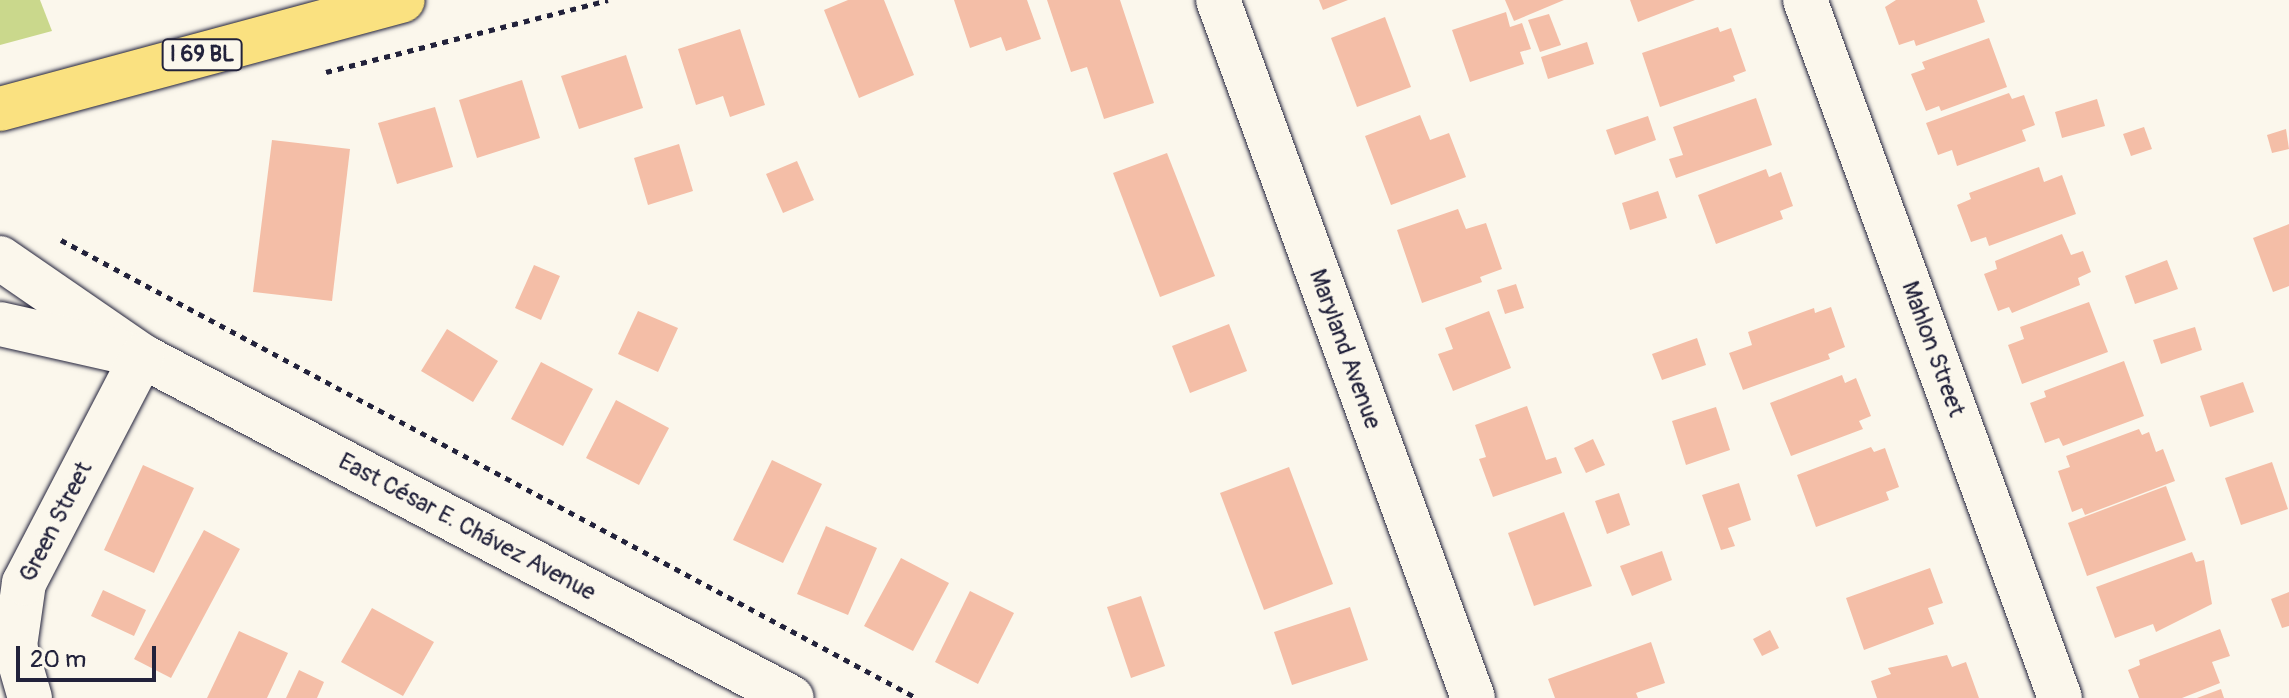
<!DOCTYPE html>
<html>
<head>
<meta charset="utf-8">
<style>
	body { margin:0 }
	#map { position:relative; width:2289px; height:698px; overflow:hidden; background:#fbf7ec; font-family:Pangolin,sans-serif }
	div>[style] { position:absolute }
	.green>* { inset:0; background:#cad88c }
	.building>* { inset:0; background:#f4bea7 }
	.path>* { height:5px; margin-top:-2.5px; transform-origin:0; background:repeating-linear-gradient(90deg,#22223b 0 6px,transparent 0 12px) }
	.roads { filter:drop-shadow(0 0 2px #22223b) drop-shadow(0 0 2px #22223b) }
	.minor>* { height:44px; margin:-22px; padding:0 22px; transform-origin:22px; border-radius:22px; background:#fbf7ec }
	.major>* { height:44px; margin:-22px; padding:0 22px; transform-origin:22px; border-radius:22px; background:#fae180 }
	span { translate:-50% -50%; white-space:nowrap; text-align:center; line-height:1.15; -webkit-text-stroke:7px #fbf7ec; paint-order:stroke }
	.shield-label span { padding:2px 6px; background:#fbf7ec; border:2px solid; border-radius:6px; -webkit-text-stroke-width:0 }
	.shield-label { font-size:22px; color:#22223b; font-weight:700 }
	.street-label { font-size:24px; color:#22223b }
	.scale { position:absolute; left:16px; top:646px; width:140px; height:36px; box-sizing:border-box; border:4px solid #22223b; border-top:0; padding-left:10px; font-size:24px; line-height:28px; white-space:nowrap; color:#22223b; -webkit-text-stroke:6px #fbf7ec; paint-order:stroke }
</style>
</head>
<body>
<div id="map">
	<div class="green">
		<div style="clip-path:polygon(0 0,40px 0,52px 31px,0 45px)"></div>
	</div>
	<div class="building">
		<div style="clip-path:polygon(848px 0,884px 0,914px 75px,859px 98px,824px 10px)"></div>
		<div style="clip-path:polygon(954px 0,1027px 0,1041px 39px,1006px 51px,1001px 37px,970px 48px)"></div>
		<div style="clip-path:polygon(1047px 0,1120px 0,1154px 103px,1104px 119px,1087px 67px,1071px 72px)"></div>
		<div style="clip-path:polygon(1319px 0,1348px 0,1323px 10px)"></div>
		<div style="clip-path:polygon(1505px 0,1564px 0,1514px 21px)"></div>
		<div style="clip-path:polygon(1630px 0,1695px 0,1638px 22px)"></div>
		<div style="clip-path:polygon(1896px 0,1977px 0,1985px 22px,1916px 46px,1914px 40px,1899px 45px,1885px 7px)"></div>
		<div style="clip-path:polygon(1506px 12px,1510px 27px,1522px 23px,1531px 49px,1520px 52px,1524px 64px,1470px 82px,1452px 30px)"></div>
		<div style="clip-path:polygon(1549px 14px,1561px 45px,1540px 52px,1528px 20px)"></div>
		<div style="clip-path:polygon(1385px 17px,1411px 87px,1357px 107px,1331px 38px)"></div>
		<div style="clip-path:polygon(1718px 27px,1720px 32px,1731px 28px,1746px 71px,1733px 76px,1735px 81px,1660px 107px,1642px 53px)"></div>
		<div style="clip-path:polygon(740px 29px,765px 105px,730px 117px,723px 96px,696px 105px,678px 49px)"></div>
		<div style="clip-path:polygon(1989px 38px,2007px 87px,1941px 111px,1939px 106px,1926px 111px,1911px 74px,1925px 69px,1922px 62px)"></div>
		<div style="clip-path:polygon(1587px 42px,1594px 64px,1548px 79px,1541px 57px)"></div>
		<div style="clip-path:polygon(626px 55px,643px 108px,579px 129px,561px 76px)"></div>
		<div style="clip-path:polygon(522px 80px,540px 138px,477px 158px,459px 100px)"></div>
		<div style="clip-path:polygon(2009px 93px,2012px 99px,2024px 95px,2035px 125px,2022px 130px,2026px 141px,1957px 166px,1952px 150px,1938px 155px,1926px 123px)"></div>
		<div style="clip-path:polygon(1756px 98px,1772px 145px,1676px 178px,1669px 159px,1683px 155px,1673px 127px)"></div>
		<div style="clip-path:polygon(2097px 99px,2105px 126px,2062px 138px,2055px 112px)"></div>
		<div style="clip-path:polygon(435px 107px,453px 167px,397px 184px,378px 123px)"></div>
		<div style="clip-path:polygon(1420px 115px,1430px 140px,1449px 133px,1466px 177px,1391px 205px,1365px 136px)"></div>
		<div style="clip-path:polygon(1648px 116px,1656px 140px,1615px 155px,1606px 130px)"></div>
		<div style="clip-path:polygon(2144px 127px,2152px 149px,2131px 156px,2123px 134px)"></div>
		<div style="clip-path:polygon(2286px 129px,2289px 149px,2272px 153px,2267px 135px)"></div>
		<div style="clip-path:polygon(272px 140px,350px 149px,332px 301px,253px 292px)"></div>
		<div style="clip-path:polygon(679px 144px,693px 191px,648px 205px,634px 158px)"></div>
		<div style="clip-path:polygon(1167px 153px,1215px 276px,1160px 297px,1113px 173px)"></div>
		<div style="clip-path:polygon(797px 161px,814px 200px,783px 213px,766px 174px)"></div>
		<div style="clip-path:polygon(2039px 167px,2044px 182px,2062px 175px,2076px 214px,1989px 246px,1986px 237px,1971px 242px,1957px 205px,1971px 199px,1969px 193px)"></div>
		<div style="clip-path:polygon(1766px 169px,1769px 177px,1781px 172px,1793px 206px,1780px 211px,1783px 219px,1716px 244px,1698px 195px)"></div>
		<div style="clip-path:polygon(1658px 191px,1667px 218px,1630px 230px,1622px 203px)"></div>
		<div style="clip-path:polygon(1458px 209px,1466px 229px,1486px 223px,1502px 269px,1480px 277px,1482px 282px,1422px 303px,1397px 230px)"></div>
		<div style="clip-path:polygon(2289px 224px,2289px 286px,2273px 292px,2253px 238px)"></div>
		<div style="clip-path:polygon(2062px 234px,2071px 255px,2083px 251px,2091px 272px,2078px 278px,2080px 285px,2012px 313px,2009px 307px,1998px 311px,1984px 274px,1997px 269px,1995px 261px)"></div>
		<div style="clip-path:polygon(2167px 260px,2178px 289px,2135px 304px,2125px 276px)"></div>
		<div style="clip-path:polygon(534px 265px,560px 276px,541px 320px,515px 308px)"></div>
		<div style="clip-path:polygon(1516px 284px,1524px 308px,1505px 314px,1497px 290px)"></div>
		<div style="clip-path:polygon(2089px 302px,2108px 352px,2022px 384px,2008px 345px,2024px 339px,2020px 327px)"></div>
		<div style="clip-path:polygon(1831px 307px,1845px 347px,1828px 354px,1830px 359px,1743px 390px,1729px 353px,1752px 345px,1748px 332px,1814px 308px,1815px 313px)"></div>
		<div style="clip-path:polygon(638px 311px,678px 328px,658px 372px,618px 354px)"></div>
		<div style="clip-path:polygon(1489px 311px,1511px 368px,1453px 391px,1438px 354px,1453px 349px,1445px 328px)"></div>
		<div style="clip-path:polygon(1229px 324px,1247px 371px,1190px 393px,1172px 346px)"></div>
		<div style="clip-path:polygon(2195px 327px,2202px 350px,2161px 364px,2153px 340px)"></div>
		<div style="clip-path:polygon(447px 329px,498px 361px,473px 402px,421px 371px)"></div>
		<div style="clip-path:polygon(1697px 338px,1706px 365px,1662px 380px,1652px 354px)"></div>
		<div style="clip-path:polygon(2124px 361px,2144px 416px,2063px 446px,2059px 438px,2045px 443px,2030px 403px,2046px 397px,2044px 391px)"></div>
		<div style="clip-path:polygon(541px 362px,593px 389px,563px 446px,511px 419px)"></div>
		<div style="clip-path:polygon(1842px 375px,1845px 383px,1856px 378px,1871px 416px,1859px 421px,1863px 429px,1791px 456px,1770px 403px)"></div>
		<div style="clip-path:polygon(2243px 382px,2254px 412px,2210px 427px,2200px 396px)"></div>
		<div style="clip-path:polygon(616px 400px,669px 428px,639px 485px,586px 458px)"></div>
		<div style="clip-path:polygon(1527px 406px,1546px 460px,1556px 457px,1562px 473px,1493px 497px,1479px 459px,1486px 457px,1475px 425px)"></div>
		<div style="clip-path:polygon(1716px 407px,1730px 450px,1686px 465px,1672px 421px)"></div>
		<div style="clip-path:polygon(2139px 429px,2142px 435px,2149px 432px,2156px 452px,2163px 449px,2175px 481px,2085px 515px,2082px 508px,2072px 512px,2058px 471px,2070px 467px,2066px 456px)"></div>
		<div style="clip-path:polygon(1593px 439px,1605px 465px,1586px 473px,1574px 448px)"></div>
		<div style="clip-path:polygon(1871px 447px,1874px 452px,1885px 448px,1899px 487px,1886px 492px,1889px 500px,1816px 527px,1797px 475px)"></div>
		<div style="clip-path:polygon(772px 460px,822px 484px,783px 563px,733px 540px)"></div>
		<div style="clip-path:polygon(2272px 462px,2288px 509px,2241px 525px,2225px 478px)"></div>
		<div style="clip-path:polygon(143px 465px,194px 488px,154px 573px,104px 550px)"></div>
		<div style="clip-path:polygon(1289px 467px,1333px 584px,1264px 610px,1220px 493px)"></div>
		<div style="clip-path:polygon(1739px 483px,1751px 520px,1728px 528px,1735px 546px,1721px 550px,1702px 495px)"></div>
		<div style="clip-path:polygon(2166px 486px,2186px 540px,2087px 576px,2068px 523px)"></div>
		<div style="clip-path:polygon(1619px 493px,1630px 525px,1607px 534px,1595px 501px)"></div>
		<div style="clip-path:polygon(1564px 512px,1592px 586px,1534px 606px,1508px 533px)"></div>
		<div style="clip-path:polygon(826px 526px,877px 548px,848px 615px,797px 594px)"></div>
		<div style="clip-path:polygon(204px 530px,240px 549px,171px 678px,134px 659px)"></div>
		<div style="clip-path:polygon(1662px 551px,1672px 580px,1632px 596px,1620px 566px)"></div>
		<div style="clip-path:polygon(2192px 552px,2196px 562px,2204px 560px,2212px 604px,2156px 632px,2153px 624px,2115px 638px,2096px 587px)"></div>
		<div style="clip-path:polygon(901px 558px,949px 583px,913px 651px,864px 626px)"></div>
		<div style="clip-path:polygon(1930px 568px,1943px 603px,1928px 608px,1934px 624px,1864px 650px,1846px 598px)"></div>
		<div style="clip-path:polygon(103px 590px,146px 610px,134px 636px,91px 616px)"></div>
		<div style="clip-path:polygon(970px 591px,1014px 613px,978px 684px,935px 662px)"></div>
		<div style="clip-path:polygon(2289px 592px,2289px 626px,2282px 628px,2271px 599px)"></div>
		<div style="clip-path:polygon(1141px 596px,1165px 666px,1131px 678px,1107px 607px)"></div>
		<div style="clip-path:polygon(1350px 607px,1368px 660px,1292px 685px,1274px 632px)"></div>
		<div style="clip-path:polygon(372px 608px,434px 642px,403px 696px,341px 662px)"></div>
		<div style="clip-path:polygon(2220px 629px,2230px 656px,2212px 662px,2220px 683px,2182px 698px,2139px 698px,2128px 670px,2140px 665px,2139px 660px)"></div>
		<div style="clip-path:polygon(1770px 630px,1779px 648px,1762px 656px,1753px 639px)"></div>
		<div style="clip-path:polygon(239px 631px,288px 653px,267px 698px,207px 698px)"></div>
		<div style="clip-path:polygon(1651px 642px,1665px 683px,1636px 693px,1638px 698px,1555px 698px,1548px 679px)"></div>
		<div style="clip-path:polygon(1947px 655px,1952px 667px,1966px 662px,1979px 698px,1877px 698px,1871px 681px,1891px 674px,1888px 668px)"></div>
		<div style="clip-path:polygon(299px 670px,324px 682px,317px 698px,286px 698px)"></div>
		<div style="clip-path:polygon(2221px 689px,2224px 698px,2197px 698px)"></div>
	</div>
	<div class="path">
		<div style="left:326px;top:72px;width:291px;rotate:-14.3deg"></div>
		<div style="left:61px;top:240px;width:971px;rotate:28.15deg"></div>
	</div>
	<div class="roads">
		<div class="minor">
			<div style="left:1218px;top:0;width:743px;rotate:69.93deg"></div>
			<div style="left:1805px;top:0;width:743px;rotate:69.93deg"></div>
			<div style="left:0;top:258px;width:173px;rotate:34.6deg"></div>
			<div style="left:142px;top:356px;width:734px;rotate:27.75deg"></div>
			<div style="left:0;top:324px;width:123px;rotate:12.7deg"></div>
			<div style="left:30px;top:698px;width:54px;rotate:-106.1deg"></div>
			<div style="left:15px;top:646px;width:64px;rotate:-81.9deg"></div>
			<div style="left:24px;top:583px;width:256px;rotate:-62.5deg"></div>
		</div>
		<div class="major">
			<div style="left:0;top:109px;width:417px;rotate:-15.1deg"></div>
		</div>
	</div>
	<div class="shield-label">
		<span style="left:202px;top:55px">I 69 BL</span>
	</div>
	<div class="street-label">
		<span style="left:1345px;top:349px;rotate:70deg">Maryland Avenue</span>
		<span style="left:1933px;top:349px;rotate:70deg">Mahlon Street</span>
		<span style="left:56px;top:522px;rotate:-63deg">Green Street</span>
		<span style="left:467px;top:527px;rotate:28deg">East César E. Chávez Avenue</span>
	</div>
	<div class="scale">20 m</div>
</div>
</body>
</html>
